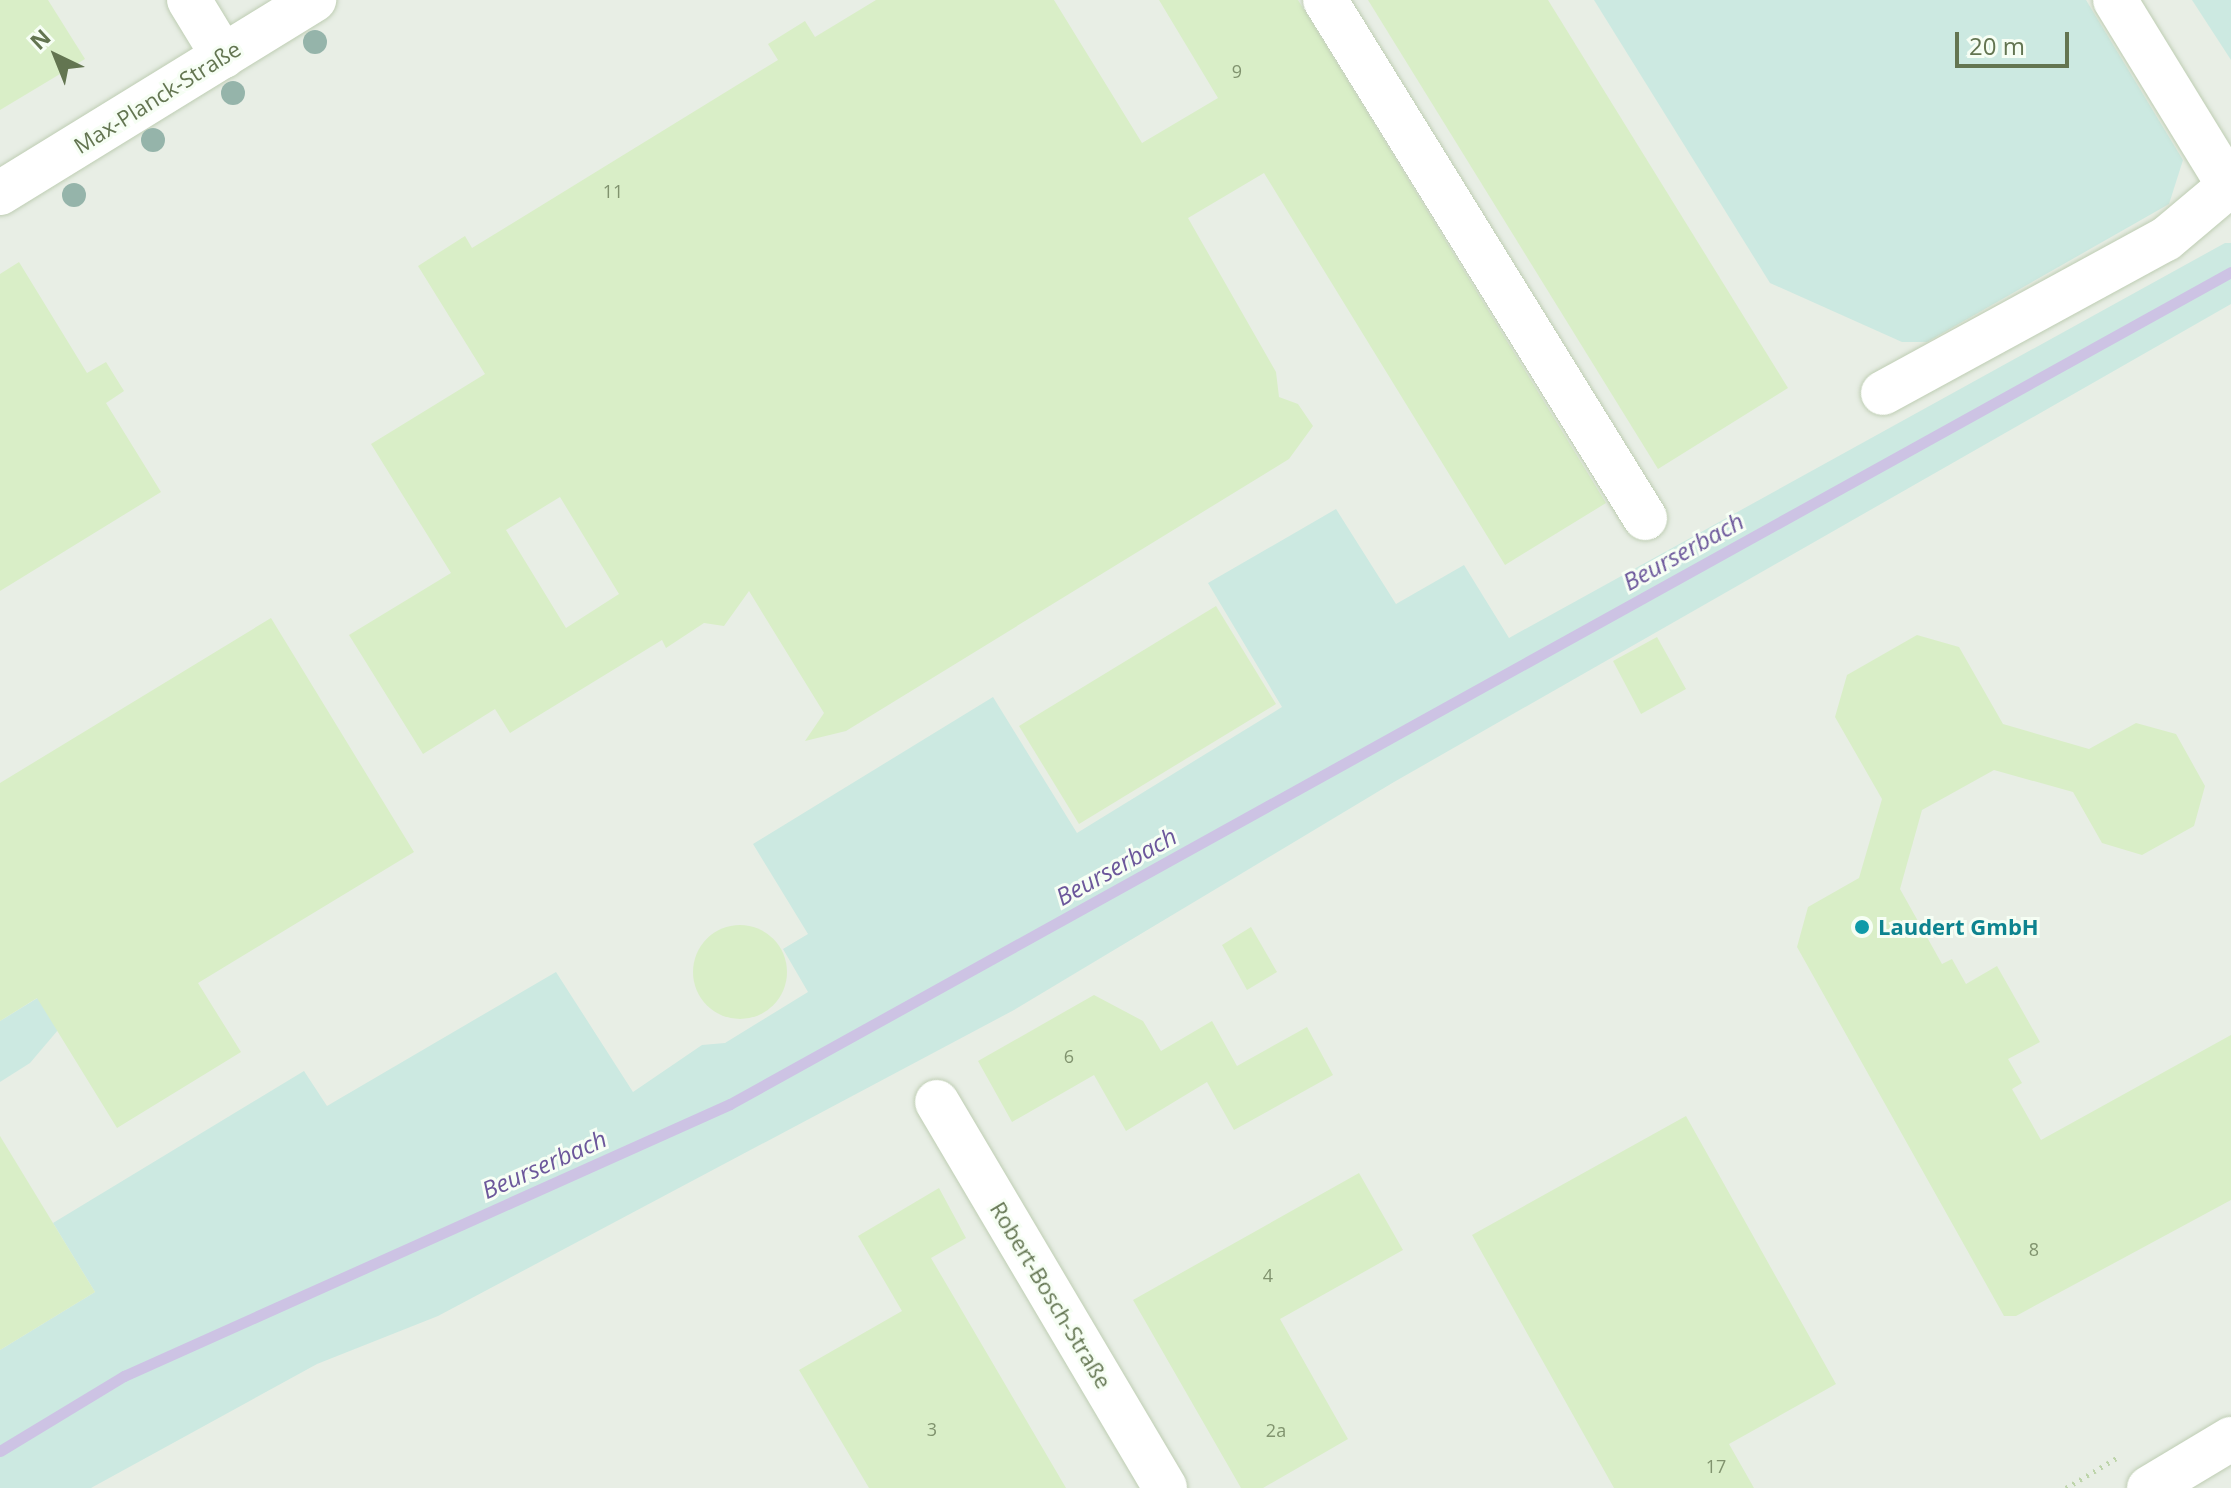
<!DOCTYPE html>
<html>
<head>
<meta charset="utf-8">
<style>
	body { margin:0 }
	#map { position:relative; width:2231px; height:1488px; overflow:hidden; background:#f1fbed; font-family:"Open Sans",sans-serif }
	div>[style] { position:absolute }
	.industrial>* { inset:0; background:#e8eee5 }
	.green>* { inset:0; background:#cce9e1 }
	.stream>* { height:11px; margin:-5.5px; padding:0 5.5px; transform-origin:5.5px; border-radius:5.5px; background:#cdc3e4 }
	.building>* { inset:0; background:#d9eec7 }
	.round { border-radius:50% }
	.path>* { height:5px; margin-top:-2.5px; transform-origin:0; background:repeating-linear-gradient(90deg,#bdd4aa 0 2px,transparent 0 8px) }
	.roads { filter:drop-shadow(0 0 2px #becdb3) drop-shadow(0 0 2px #becdb3) }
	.minor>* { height:44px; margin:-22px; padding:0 22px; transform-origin:22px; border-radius:22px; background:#fff }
	.trees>* { width:24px; height:24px; margin:-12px; border-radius:50%; background:#95b4aa }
	.dots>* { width:22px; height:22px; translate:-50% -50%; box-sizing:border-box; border:4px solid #f6fef4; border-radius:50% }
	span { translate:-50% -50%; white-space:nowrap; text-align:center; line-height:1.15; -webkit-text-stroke:6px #f6fef4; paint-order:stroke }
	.number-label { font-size:18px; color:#80936e }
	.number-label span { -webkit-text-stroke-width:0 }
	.street-label { font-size:22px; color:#637551 }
	.culture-label { font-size:22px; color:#0d838f; font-weight:700 }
	.left { translate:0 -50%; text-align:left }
	.water-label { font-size:24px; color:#6c579b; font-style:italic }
	.north { position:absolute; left:16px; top:16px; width:80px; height:80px; -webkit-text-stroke:6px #f6fef4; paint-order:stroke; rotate:317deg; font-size:22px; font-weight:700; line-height:32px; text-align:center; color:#637551 }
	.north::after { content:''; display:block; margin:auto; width:28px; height:36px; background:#637551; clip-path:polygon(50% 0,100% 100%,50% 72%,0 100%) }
	.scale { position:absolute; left:1955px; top:32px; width:114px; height:36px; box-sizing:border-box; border:4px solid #637551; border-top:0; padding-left:10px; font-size:24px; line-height:28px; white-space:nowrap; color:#637551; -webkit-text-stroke:6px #f6fef4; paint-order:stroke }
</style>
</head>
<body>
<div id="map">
	<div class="industrial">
		<div style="clip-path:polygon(0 0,2197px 0,2231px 54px,2231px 1488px,0 1488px)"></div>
	</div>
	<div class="green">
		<div style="clip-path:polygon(1594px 0,2086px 0,2183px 160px,2169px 204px,1927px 342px,1902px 342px,1770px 283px)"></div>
		<div style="clip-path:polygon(2192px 0,2231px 0,2231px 60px)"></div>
		<div style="clip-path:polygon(2225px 243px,2231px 243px,2231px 304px,1394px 782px,1014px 1010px,438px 1316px,317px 1364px,91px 1488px,0 1488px,0 1350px,95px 1292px,53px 1223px,304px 1071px,327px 1106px,556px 972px,633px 1092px,702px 1045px,725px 1043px,808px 992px,783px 949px,808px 934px,753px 844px,993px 697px,1077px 833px,1282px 707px,1208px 583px,1336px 509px,1396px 604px,1464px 565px,1509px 638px)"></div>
		<div style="clip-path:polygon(137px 937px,30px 1063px,0 1082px,0 1021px)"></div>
	</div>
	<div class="stream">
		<div style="left:0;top:1451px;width:145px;rotate:-31.2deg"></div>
		<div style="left:124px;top:1376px;width:664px;rotate:-24.17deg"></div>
		<div style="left:730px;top:1104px;width:1716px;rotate:-29deg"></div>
	</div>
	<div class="building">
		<div style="clip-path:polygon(0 0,48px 0,85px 59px,0 110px)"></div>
		<div style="clip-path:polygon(evenodd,876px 0,1054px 0,1142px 143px,1218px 98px,1159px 0,1298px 0,1606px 503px,1505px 565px,1264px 173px,1188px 218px,1276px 372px,1279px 397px,1298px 404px,1313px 426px,1289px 459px,846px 731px,805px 741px,824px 713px,749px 591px,724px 626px,704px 623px,666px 648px,662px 640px,510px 733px,495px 709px,423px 754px,349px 635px,451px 573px,371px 444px,485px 374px,418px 266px,465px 236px,472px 248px,778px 60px,768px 44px,805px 21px,815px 37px,876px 0,560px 497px,619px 594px,566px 628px,506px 530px,560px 497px)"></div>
		<div style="clip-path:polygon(1368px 0,1548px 0,1788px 388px,1658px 469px)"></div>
		<div style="clip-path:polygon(19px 262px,87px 373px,106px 362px,124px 391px,106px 403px,161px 492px,0 591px,0 274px)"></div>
		<div style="clip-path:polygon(1216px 606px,1276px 704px,1079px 824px,1019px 726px)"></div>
		<div style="clip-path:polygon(271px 618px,414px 852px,198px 983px,241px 1052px,117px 1128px,37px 998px,0 1021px,0 783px)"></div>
		<div style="clip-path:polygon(1917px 635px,1959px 647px,2003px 724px,2089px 749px,2136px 723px,2176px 734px,2205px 786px,2194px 826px,2142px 855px,2102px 843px,2073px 792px,1994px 770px,1922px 810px,1900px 889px,1942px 964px,1952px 959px,1966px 984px,1997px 966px,2040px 1042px,2008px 1059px,2022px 1083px,2012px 1089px,2041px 1140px,2231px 1035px,2231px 1200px,2016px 1316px,2004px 1316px,1797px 947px,1808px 907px,1859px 878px,1882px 799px,1835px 717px,1847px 675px)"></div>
		<div style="clip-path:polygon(1657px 637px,1686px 689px,1641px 714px,1613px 661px)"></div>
		<div class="round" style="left:693px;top:925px;width:94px;height:94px"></div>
		<div style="clip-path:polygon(1251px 927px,1277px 972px,1247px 990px,1222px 945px)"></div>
		<div style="clip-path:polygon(1094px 995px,1143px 1021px,1161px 1051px,1212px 1021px,1237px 1066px,1307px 1027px,1333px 1075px,1234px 1130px,1207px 1082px,1126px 1131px,1094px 1075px,1012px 1122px,978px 1061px)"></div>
		<div style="clip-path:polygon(1686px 1116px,1836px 1384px,1729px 1444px,1754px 1488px,1614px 1488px,1472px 1235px)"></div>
		<div style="clip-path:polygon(0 1136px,95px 1292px,0 1350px)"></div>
		<div style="clip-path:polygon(1359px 1173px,1403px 1250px,1280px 1319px,1348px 1439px,1263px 1488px,1241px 1488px,1133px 1300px)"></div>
		<div style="clip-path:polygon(939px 1188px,966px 1238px,931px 1258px,1066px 1488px,869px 1488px,799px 1370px,902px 1311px,858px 1236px)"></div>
	</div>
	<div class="path">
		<div style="left:2066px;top:1488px;width:63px;rotate:-30.7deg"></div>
	</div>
	<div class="roads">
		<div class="minor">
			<div style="left:189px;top:0;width:66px;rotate:58.7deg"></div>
			<div style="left:1325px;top:0;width:609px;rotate:58.29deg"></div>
			<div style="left:2115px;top:0;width:222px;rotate:58.5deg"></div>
			<div style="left:0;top:193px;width:369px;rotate:-31.6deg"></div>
			<div style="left:1883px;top:393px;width:322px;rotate:-28.6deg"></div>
			<div style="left:2166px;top:239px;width:82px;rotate:-40.1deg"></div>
			<div style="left:937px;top:1102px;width:448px;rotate:59.4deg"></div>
			<div style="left:2149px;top:1488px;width:96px;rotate:-30.9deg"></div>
		</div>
	</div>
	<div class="trees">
		<div style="left:315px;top:42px"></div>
		<div style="left:233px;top:93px"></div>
		<div style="left:153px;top:140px"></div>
		<div style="left:74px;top:195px"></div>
	</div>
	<div class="dots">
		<div style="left:1862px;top:927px;background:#0f9aa8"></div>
	</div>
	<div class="number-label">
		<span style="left:1237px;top:71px">9</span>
		<span style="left:613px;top:191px">11</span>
		<span style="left:1069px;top:1056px">6</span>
		<span style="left:2034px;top:1249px">8</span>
		<span style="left:1268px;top:1275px">4</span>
		<span style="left:932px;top:1429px">3</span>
		<span style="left:1276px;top:1430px">2a</span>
		<span style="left:1716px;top:1466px">17</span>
	</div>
	<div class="street-label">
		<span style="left:157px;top:97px;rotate:-32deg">Max-Planck-Straße</span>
		<span style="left:1051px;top:1295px;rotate:59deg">Robert-Bosch-Straße</span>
	</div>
	<div class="culture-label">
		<span class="left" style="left:1878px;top:927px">Laudert GmbH</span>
	</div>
	<div class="water-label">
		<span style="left:1683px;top:551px;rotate:-29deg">Beurserbach</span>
		<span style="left:1116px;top:866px;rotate:-29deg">Beurserbach</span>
		<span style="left:544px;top:1164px;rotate:-24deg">Beurserbach</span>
	</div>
	<div class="north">N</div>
	<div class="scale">20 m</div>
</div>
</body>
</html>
